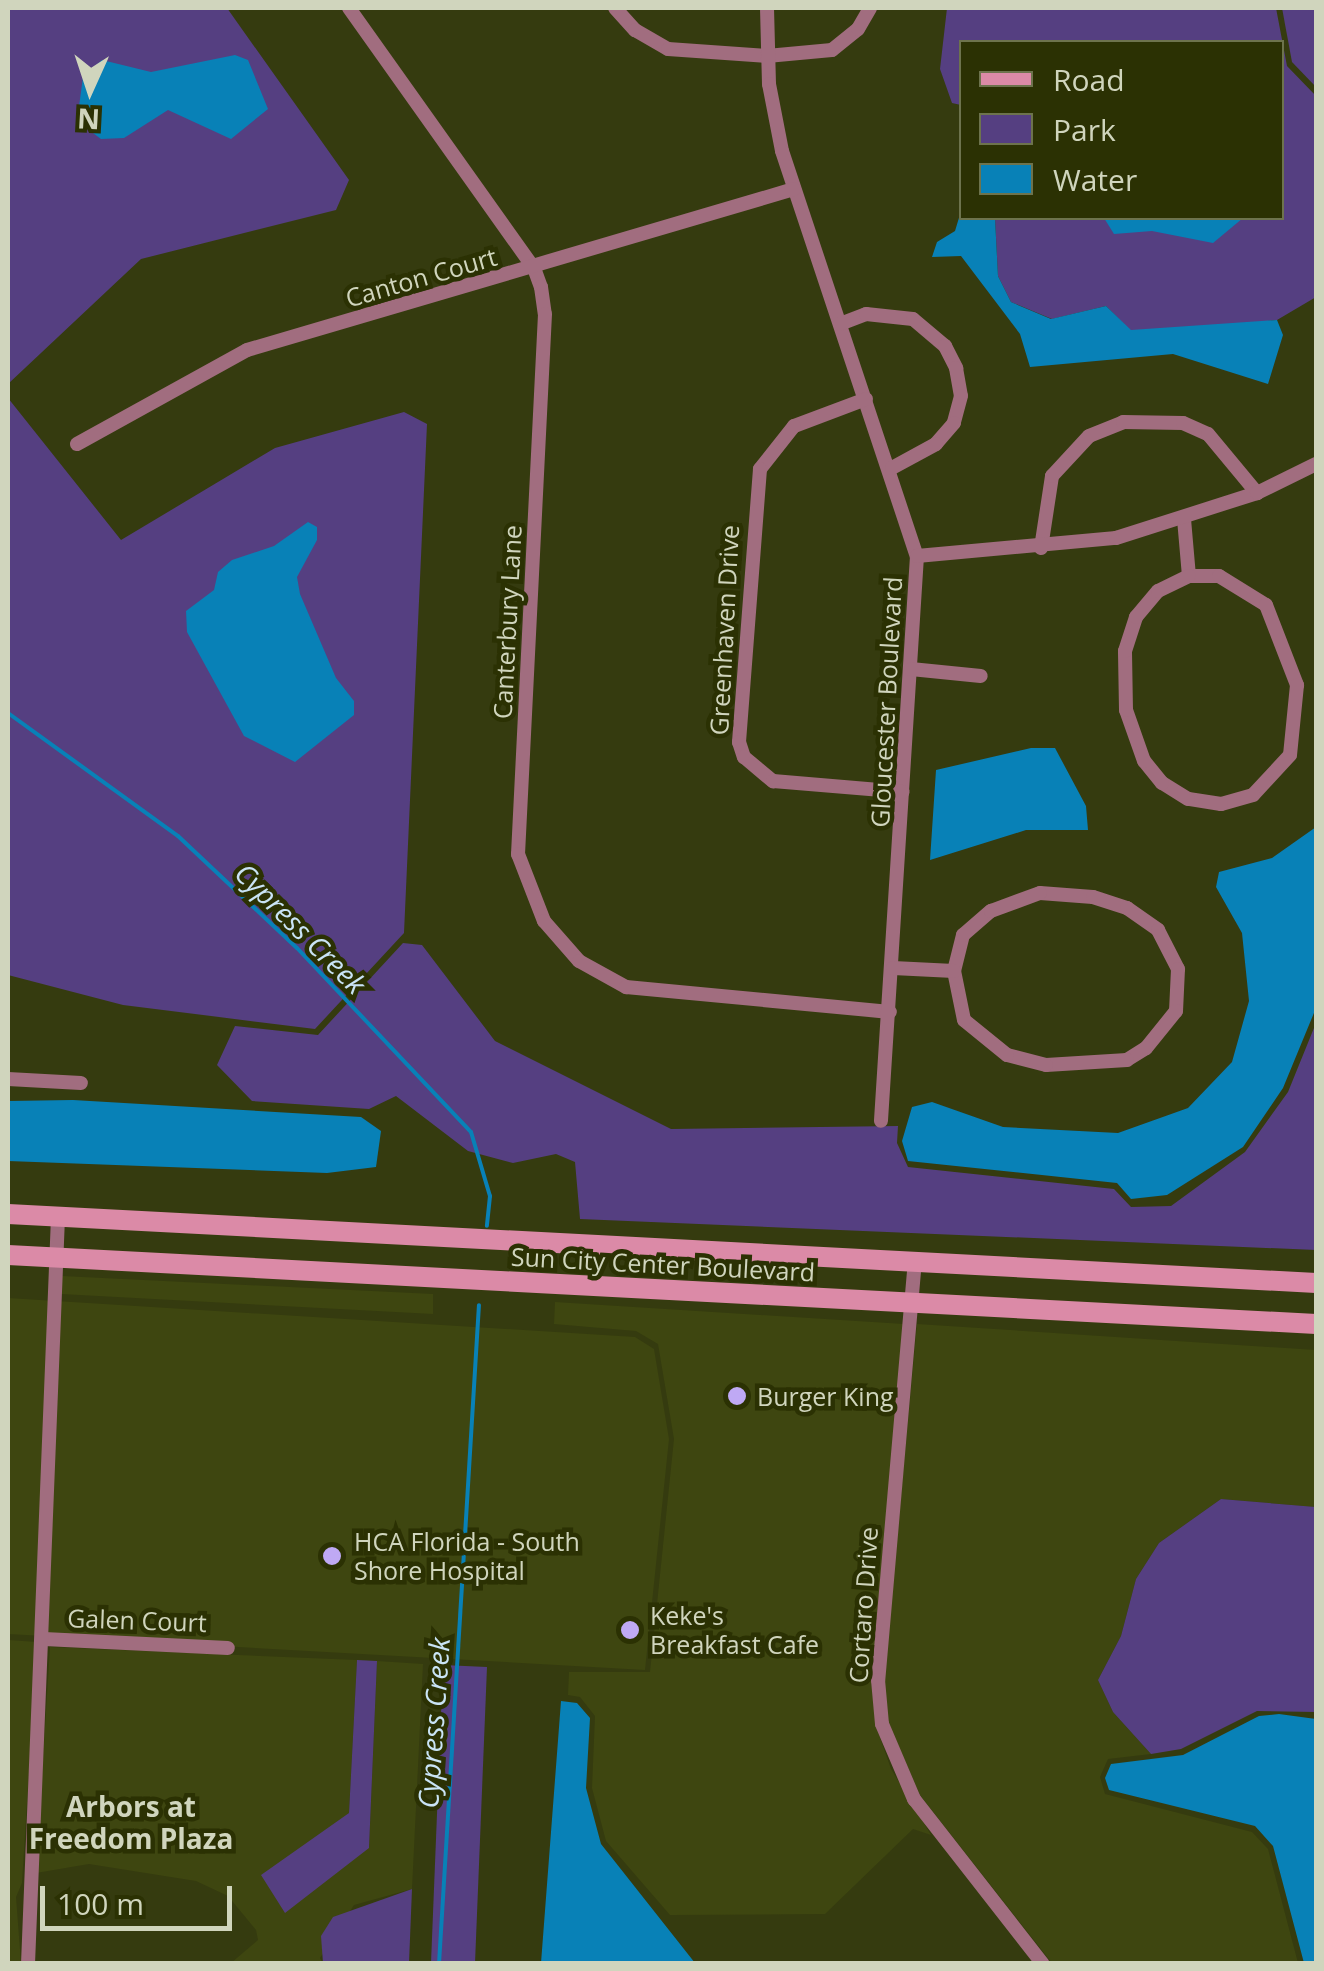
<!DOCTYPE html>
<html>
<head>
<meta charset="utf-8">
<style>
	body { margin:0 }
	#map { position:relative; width:1324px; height:1971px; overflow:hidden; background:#353b0f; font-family:"Open Sans",sans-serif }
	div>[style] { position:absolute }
	.built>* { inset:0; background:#3e4610 }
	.green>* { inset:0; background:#553f81 }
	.water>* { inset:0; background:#0881b7 }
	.stream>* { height:4px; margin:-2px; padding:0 2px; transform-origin:2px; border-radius:2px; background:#0881b7 }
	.street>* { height:14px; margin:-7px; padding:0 7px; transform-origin:7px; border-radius:7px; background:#a16d7f }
	.secondary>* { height:20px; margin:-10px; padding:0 10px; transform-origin:10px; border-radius:10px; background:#db8aa7 }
	.dots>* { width:28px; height:28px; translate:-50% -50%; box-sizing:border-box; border:5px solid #2b3103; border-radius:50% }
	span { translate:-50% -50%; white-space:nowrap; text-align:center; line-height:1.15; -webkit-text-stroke:9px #2b3103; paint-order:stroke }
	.street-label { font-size:25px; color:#d0d5bd }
	.poi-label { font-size:25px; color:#d0d5bd }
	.left { translate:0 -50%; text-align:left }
	.water-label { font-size:28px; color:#cae4f6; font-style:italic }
	.neighbourhood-label { font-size:28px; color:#d0d5bd; font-weight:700 }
	.frame { position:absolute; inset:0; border:10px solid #d0d5bd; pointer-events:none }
	.legend { position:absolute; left:959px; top:40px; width:325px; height:180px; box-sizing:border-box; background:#2b3103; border:2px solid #6d734d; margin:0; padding:12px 18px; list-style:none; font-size:30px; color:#d0d5bd }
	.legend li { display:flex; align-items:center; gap:20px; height:50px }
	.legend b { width:50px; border:2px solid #6d734d }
	.north { position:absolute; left:40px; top:40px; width:100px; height:100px; -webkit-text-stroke:8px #2b3103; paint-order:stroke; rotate:183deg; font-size:28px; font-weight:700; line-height:40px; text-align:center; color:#d0d5bd }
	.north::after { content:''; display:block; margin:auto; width:35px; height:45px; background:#d0d5bd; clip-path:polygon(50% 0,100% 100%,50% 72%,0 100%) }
	.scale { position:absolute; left:40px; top:1886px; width:192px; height:45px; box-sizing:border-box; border:5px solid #d0d5bd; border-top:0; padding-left:12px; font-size:30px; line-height:35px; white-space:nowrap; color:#d0d5bd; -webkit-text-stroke:8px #2b3103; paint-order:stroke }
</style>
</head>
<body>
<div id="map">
	<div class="built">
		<div style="clip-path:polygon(62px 1276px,433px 1294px,433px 1314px,61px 1294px)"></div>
		<div style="clip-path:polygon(8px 1298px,635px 1337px,654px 1349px,669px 1439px,645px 1670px,8px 1634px)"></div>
		<div style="clip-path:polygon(555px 1302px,904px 1324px,871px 1681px,876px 1726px,891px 1769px,931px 1835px,913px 1829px,825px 1914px,670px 1915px,606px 1841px,592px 1788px,595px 1716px,580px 1697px,568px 1695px,569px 1672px,650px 1672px,674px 1439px,658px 1344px,636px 1331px,554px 1324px)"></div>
		<div style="clip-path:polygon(917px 1324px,1316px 1350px,1316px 1507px,1221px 1499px,1159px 1543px,1136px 1579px,1121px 1636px,1098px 1680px,1113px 1712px,1151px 1754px,1108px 1759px,1100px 1777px,1105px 1794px,1252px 1832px,1268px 1849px,1298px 1963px,1052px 1963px,920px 1795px,888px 1722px,884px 1680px)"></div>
		<div style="clip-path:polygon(9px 1640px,37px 1642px,22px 1883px,16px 1897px,21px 1963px,8px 1964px)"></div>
		<div style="clip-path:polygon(50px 1647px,357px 1660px,349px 1813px,342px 1823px,369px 1848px,377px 1661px,423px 1664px,412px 1889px,354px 1905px,320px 1958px,323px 1963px,231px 1963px,258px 1940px,256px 1930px,228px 1896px,196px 1881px,89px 1864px,36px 1873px)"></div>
	</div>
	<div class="green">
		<div style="clip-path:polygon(8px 8px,227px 8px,349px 180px,336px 210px,141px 259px,8px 384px)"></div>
		<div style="clip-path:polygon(947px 8px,1276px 8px,1287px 66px,1316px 96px,1316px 297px,1277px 320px,1184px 330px,1130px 330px,1106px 306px,1052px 319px,1011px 302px,998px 276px,995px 218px,1282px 218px,1282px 42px,962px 42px,961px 105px,952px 103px,940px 69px)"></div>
		<div style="clip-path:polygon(1282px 8px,1316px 8px,1316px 87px,1292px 62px)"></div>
		<div style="clip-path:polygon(8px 398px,121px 540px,275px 448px,404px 412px,427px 424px,404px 933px,315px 1029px,123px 1005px,8px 975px)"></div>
		<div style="clip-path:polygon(403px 943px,422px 945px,495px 1041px,671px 1129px,898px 1126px,897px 1143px,908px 1167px,1114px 1189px,1131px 1207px,1171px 1206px,1245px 1152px,1288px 1092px,1316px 1023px,1316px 1250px,580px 1219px,575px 1162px,556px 1154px,513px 1163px,468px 1151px,396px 1096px,369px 1109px,252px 1101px,217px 1065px,235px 1026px,318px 1035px)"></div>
		<div style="clip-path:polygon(1221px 1499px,1316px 1507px,1316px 1712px,1257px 1711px,1181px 1749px,1151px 1754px,1113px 1712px,1098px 1680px,1121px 1636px,1136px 1579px,1159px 1543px)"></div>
		<div style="clip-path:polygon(357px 1660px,377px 1661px,369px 1848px,285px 1913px,261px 1875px,349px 1813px)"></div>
		<div style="clip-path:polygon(443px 1665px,487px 1667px,475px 1963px,431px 1963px)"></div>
		<div style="clip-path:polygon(412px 1889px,409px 1963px,323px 1963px,321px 1936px,333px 1917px)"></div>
	</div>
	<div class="water">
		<div style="clip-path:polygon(235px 55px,248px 60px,268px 109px,231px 139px,168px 110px,124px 138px,101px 139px,77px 121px,83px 77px,102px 60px,151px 72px)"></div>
		<div style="clip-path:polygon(961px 211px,962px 218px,995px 218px,998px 276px,1011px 302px,1051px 319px,1106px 306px,1131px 330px,1277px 320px,1283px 335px,1268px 384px,1173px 354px,1030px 367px,1020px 334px,961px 256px,932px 257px,937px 242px,955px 231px)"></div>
		<div style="clip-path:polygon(1104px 218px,1243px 218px,1213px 243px,1152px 231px,1114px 234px)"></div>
		<div style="clip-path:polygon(308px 522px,317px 527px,317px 540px,297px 577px,300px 594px,336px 678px,354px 701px,354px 715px,295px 762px,244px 736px,187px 632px,186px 611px,214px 590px,218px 572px,232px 560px,274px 546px)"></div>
		<div style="clip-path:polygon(1031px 748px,1055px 748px,1086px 806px,1088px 830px,1026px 830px,930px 860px,936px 770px)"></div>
		<div style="clip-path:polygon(1316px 827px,1316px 1008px,1283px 1088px,1243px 1147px,1167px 1195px,1131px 1199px,1117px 1183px,908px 1161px,902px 1141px,912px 1107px,932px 1102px,1003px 1127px,1118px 1133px,1188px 1108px,1232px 1062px,1249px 1001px,1242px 933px,1216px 887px,1219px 872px,1272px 858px)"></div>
		<div style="clip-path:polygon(73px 1100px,361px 1117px,381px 1131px,376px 1167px,327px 1173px,8px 1161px,8px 1101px)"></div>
		<div style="clip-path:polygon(561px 1701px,577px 1703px,590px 1718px,586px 1788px,601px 1844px,695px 1963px,541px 1963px)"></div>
		<div style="clip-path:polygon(1279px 1714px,1316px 1719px,1316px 1963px,1304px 1963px,1273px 1846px,1255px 1826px,1109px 1790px,1105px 1778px,1111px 1764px,1183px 1755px,1259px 1716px)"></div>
	</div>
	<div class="stream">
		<div style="left:8px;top:713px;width:210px;rotate:35.9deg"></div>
		<div style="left:178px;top:836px;width:163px;rotate:43.3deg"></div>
		<div style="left:297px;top:948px;width:253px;rotate:46.6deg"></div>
		<div style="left:471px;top:1132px;width:67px;rotate:73.5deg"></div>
		<div style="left:490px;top:1196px;width:30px;rotate:96deg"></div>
		<div style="left:439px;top:1964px;width:660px;rotate:-86.53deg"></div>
	</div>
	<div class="street">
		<div style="left:349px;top:8px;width:319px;rotate:54.6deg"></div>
		<div style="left:534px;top:268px;width:20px;rotate:70deg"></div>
		<div style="left:541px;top:287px;width:27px;rotate:82deg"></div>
		<div style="left:545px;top:314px;width:541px;rotate:92.86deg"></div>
		<div style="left:518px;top:854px;width:72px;rotate:68.8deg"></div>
		<div style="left:544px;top:921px;width:53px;rotate:48.8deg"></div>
		<div style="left:579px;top:961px;width:54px;rotate:29deg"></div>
		<div style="left:626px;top:987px;width:265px;rotate:5.4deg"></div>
		<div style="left:615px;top:8px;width:30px;rotate:48deg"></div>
		<div style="left:635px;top:30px;width:38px;rotate:30deg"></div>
		<div style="left:668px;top:49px;width:99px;rotate:4deg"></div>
		<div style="left:767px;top:56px;width:65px;rotate:-5.3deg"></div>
		<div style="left:832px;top:50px;width:33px;rotate:-39deg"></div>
		<div style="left:858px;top:29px;width:24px;rotate:-60deg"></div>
		<div style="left:767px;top:8px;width:76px;rotate:88.5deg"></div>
		<div style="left:769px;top:84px;width:68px;rotate:79deg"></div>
		<div style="left:782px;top:151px;width:427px;rotate:71.6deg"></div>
		<div style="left:917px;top:556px;width:566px;rotate:93.65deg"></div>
		<div style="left:840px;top:324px;width:28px;rotate:-21deg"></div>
		<div style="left:866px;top:314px;width:47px;rotate:6.1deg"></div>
		<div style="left:913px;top:319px;width:42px;rotate:40.2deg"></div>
		<div style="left:945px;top:346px;width:25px;rotate:63deg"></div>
		<div style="left:956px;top:368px;width:28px;rotate:80deg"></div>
		<div style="left:961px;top:396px;width:28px;rotate:105deg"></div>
		<div style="left:954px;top:423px;width:28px;rotate:131deg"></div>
		<div style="left:936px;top:444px;width:50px;rotate:151.4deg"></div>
		<div style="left:866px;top:399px;width:77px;rotate:159.4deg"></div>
		<div style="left:794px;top:426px;width:55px;rotate:128.3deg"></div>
		<div style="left:760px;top:469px;width:274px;rotate:94.4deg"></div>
		<div style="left:739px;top:742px;width:16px;rotate:72deg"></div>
		<div style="left:744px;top:757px;width:38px;rotate:40deg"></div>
		<div style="left:773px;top:781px;width:130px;rotate:4.8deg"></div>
		<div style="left:77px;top:444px;width:194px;rotate:-28.9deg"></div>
		<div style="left:247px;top:350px;width:570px;rotate:-16.4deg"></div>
		<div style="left:1184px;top:519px;width:57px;rotate:85deg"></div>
		<div style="left:1041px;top:548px;width:73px;rotate:-81.3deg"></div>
		<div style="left:1052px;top:476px;width:54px;rotate:-47.2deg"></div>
		<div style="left:1089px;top:436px;width:37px;rotate:-22deg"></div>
		<div style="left:1123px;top:422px;width:60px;rotate:1deg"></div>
		<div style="left:1183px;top:423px;width:27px;rotate:24deg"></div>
		<div style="left:1208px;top:434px;width:77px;rotate:50.3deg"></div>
		<div style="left:917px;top:556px;width:200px;rotate:-5.2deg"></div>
		<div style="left:1116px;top:538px;width:148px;rotate:-17.7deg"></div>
		<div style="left:1257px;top:493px;width:66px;rotate:-26.2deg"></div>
		<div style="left:1189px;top:576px;width:30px"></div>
		<div style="left:1219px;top:576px;width:55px;rotate:31.7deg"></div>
		<div style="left:1266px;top:605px;width:86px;rotate:68.8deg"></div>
		<div style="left:1297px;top:685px;width:70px;rotate:95.7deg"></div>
		<div style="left:1290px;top:755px;width:54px;rotate:132.8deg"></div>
		<div style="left:1253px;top:795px;width:33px;rotate:164deg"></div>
		<div style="left:1221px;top:804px;width:33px;rotate:-171deg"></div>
		<div style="left:1188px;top:799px;width:31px;rotate:-148deg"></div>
		<div style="left:1162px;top:783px;width:28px;rotate:-129deg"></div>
		<div style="left:1144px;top:761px;width:54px;rotate:-109.4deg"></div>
		<div style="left:1126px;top:710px;width:59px;rotate:-91deg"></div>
		<div style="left:1125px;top:651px;width:36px;rotate:-72deg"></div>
		<div style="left:1136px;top:617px;width:34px;rotate:-50deg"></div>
		<div style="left:1158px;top:591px;width:34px;rotate:-26deg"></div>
		<div style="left:911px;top:669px;width:70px;rotate:5.7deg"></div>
		<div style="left:1040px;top:893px;width:53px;rotate:4.3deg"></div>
		<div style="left:1093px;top:897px;width:36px;rotate:18deg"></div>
		<div style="left:1127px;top:908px;width:38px;rotate:35deg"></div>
		<div style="left:1158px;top:930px;width:44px;rotate:62.9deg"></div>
		<div style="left:1178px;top:969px;width:42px;rotate:92.7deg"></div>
		<div style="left:1176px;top:1011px;width:48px;rotate:129deg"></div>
		<div style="left:1146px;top:1048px;width:22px;rotate:148deg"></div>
		<div style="left:1127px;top:1060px;width:81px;rotate:176.5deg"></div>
		<div style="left:1046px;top:1065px;width:40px;rotate:-165.6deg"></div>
		<div style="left:1007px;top:1055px;width:55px;rotate:-140.9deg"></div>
		<div style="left:964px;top:1020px;width:50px;rotate:-101.5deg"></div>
		<div style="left:954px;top:971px;width:37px;rotate:-76deg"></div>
		<div style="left:963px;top:935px;width:37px;rotate:-41deg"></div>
		<div style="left:991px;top:911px;width:52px;rotate:-20.2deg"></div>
		<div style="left:893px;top:968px;width:61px;rotate:2.8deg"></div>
		<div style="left:8px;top:1079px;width:73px;rotate:3.1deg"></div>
		<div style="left:915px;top:1260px;width:422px;rotate:95deg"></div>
		<div style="left:878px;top:1680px;width:44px;rotate:84.8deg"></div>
		<div style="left:882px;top:1724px;width:82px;rotate:66.9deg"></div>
		<div style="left:914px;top:1799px;width:209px;rotate:52deg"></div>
		<div style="left:44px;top:1639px;width:184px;rotate:2.8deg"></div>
		<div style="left:28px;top:1964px;width:748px;rotate:-87.7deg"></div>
	</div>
	<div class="secondary">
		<div style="left:8px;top:1214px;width:1310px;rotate:3.02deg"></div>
		<div style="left:8px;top:1255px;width:1310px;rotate:3.02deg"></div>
	</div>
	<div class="dots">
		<div style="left:737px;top:1396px;background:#bfa9f4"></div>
		<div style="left:332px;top:1556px;background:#bfa9f4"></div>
		<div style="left:630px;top:1630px;background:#bfa9f4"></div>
	</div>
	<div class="street-label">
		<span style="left:421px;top:277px;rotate:-16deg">Canton Court</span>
		<span style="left:507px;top:622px;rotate:-87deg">Canterbury Lane</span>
		<span style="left:724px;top:630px;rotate:-87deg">Greenhaven Drive</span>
		<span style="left:886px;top:702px;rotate:-87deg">Gloucester Boulevard</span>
		<span style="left:663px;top:1264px;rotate:3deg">Sun City Center Boulevard</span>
		<span style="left:863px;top:1605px;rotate:-86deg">Cortaro Drive</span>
		<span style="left:137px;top:1620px;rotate:2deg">Galen Court</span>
	</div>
	<div class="poi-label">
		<span class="left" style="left:757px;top:1396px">Burger King</span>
		<span class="left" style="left:354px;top:1556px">HCA Florida - South<br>Shore Hospital</span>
		<span class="left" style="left:650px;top:1630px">Keke's<br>Breakfast Cafe</span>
	</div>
	<div class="water-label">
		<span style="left:301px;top:928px;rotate:45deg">Cypress Creek</span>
		<span style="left:433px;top:1723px;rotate:-86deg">Cypress Creek</span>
	</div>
	<div class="neighbourhood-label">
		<span style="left:131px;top:1822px">Arbors at<br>Freedom Plaza</span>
	</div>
	<div class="frame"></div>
	<ul class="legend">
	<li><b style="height:12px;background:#db8aa7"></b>Road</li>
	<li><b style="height:28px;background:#553f81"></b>Park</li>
	<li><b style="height:28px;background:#0881b7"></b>Water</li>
	</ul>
	<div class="north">N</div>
	<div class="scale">100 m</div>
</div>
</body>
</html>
